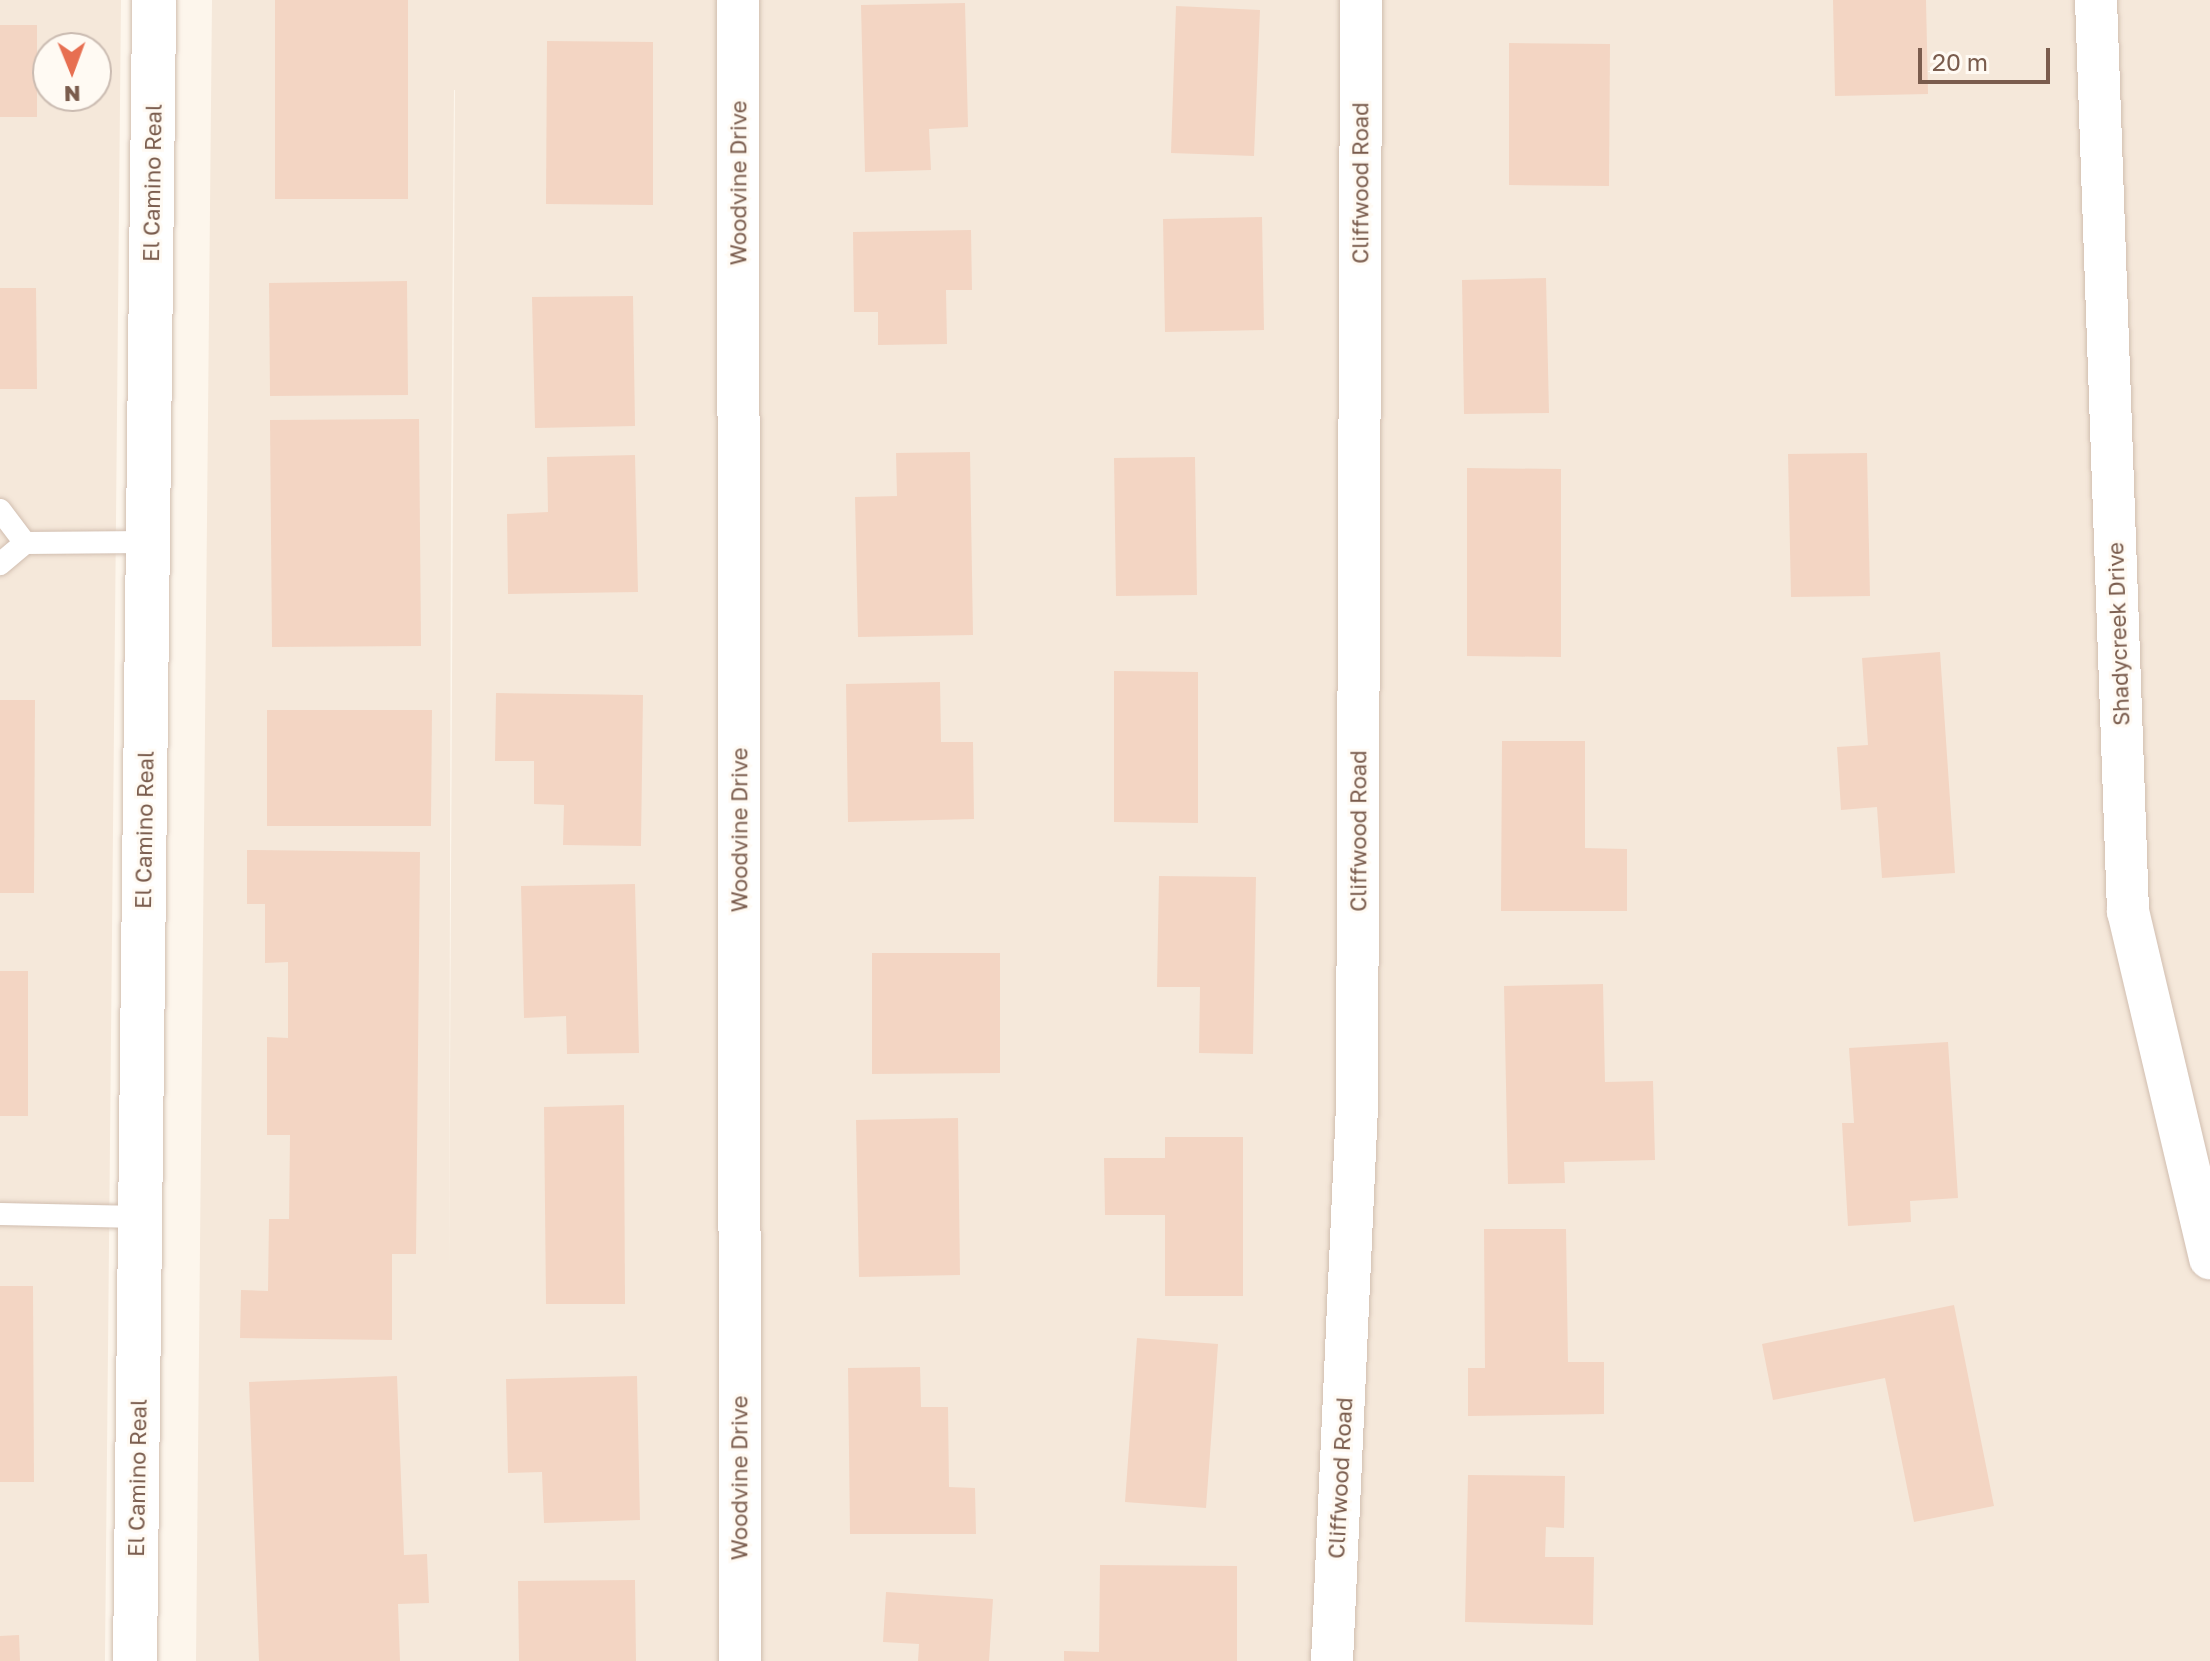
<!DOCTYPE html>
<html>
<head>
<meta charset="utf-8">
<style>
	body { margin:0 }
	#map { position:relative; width:2210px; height:1661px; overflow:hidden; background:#fdf6ec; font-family:"Golos Text",sans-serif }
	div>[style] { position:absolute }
	.residential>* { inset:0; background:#f5e8da }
	.building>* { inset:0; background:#f3d5c3 }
	.roads { filter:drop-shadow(0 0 2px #d1beb0) drop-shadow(0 0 2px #d1beb0) }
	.service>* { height:22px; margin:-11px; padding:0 11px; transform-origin:11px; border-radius:11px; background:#fff }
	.minor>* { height:42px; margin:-21px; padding:0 21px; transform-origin:21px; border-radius:21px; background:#fff }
	.tertiary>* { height:44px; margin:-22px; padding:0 22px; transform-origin:22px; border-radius:22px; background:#fff }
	span { translate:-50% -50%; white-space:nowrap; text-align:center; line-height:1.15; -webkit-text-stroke:6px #fffaf3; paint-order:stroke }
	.street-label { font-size:22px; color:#7a5c4d }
	.north { position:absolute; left:32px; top:32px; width:80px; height:80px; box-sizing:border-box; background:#fffaf3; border:2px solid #cabbb1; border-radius:50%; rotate:179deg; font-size:22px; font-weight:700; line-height:32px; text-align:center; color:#7a5c4d }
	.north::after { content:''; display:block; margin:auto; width:28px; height:36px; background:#e76f51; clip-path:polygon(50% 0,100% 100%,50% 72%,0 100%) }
	.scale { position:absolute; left:1918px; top:48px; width:132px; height:36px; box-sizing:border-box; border:4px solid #7a5c4d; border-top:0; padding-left:10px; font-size:24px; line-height:28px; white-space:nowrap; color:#7a5c4d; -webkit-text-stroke:6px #fffaf3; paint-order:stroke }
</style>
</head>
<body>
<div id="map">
	<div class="residential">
		<div style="clip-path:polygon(evenodd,0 0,121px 0,105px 1661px,0 1661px,0 0,48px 48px,96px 48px,96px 96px,48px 96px,48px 48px)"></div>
		<div style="clip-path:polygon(evenodd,212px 0,2210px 0,2210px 1661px,196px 1661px,212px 0,454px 90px,455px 90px,449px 1271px,451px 500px,454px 90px)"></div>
	</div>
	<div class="building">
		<div style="clip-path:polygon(275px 0,408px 0,408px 199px,275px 199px)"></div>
		<div style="clip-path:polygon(1833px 0,1926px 0,1928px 94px,1835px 96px)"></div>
		<div style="clip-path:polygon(965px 3px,968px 127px,929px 129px,931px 170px,865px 172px,861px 5px)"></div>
		<div style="clip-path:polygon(1176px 6px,1260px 10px,1254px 156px,1171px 153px)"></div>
		<div style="clip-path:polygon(0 25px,37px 25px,37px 117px,0 117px)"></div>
		<div style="clip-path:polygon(547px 41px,653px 42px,653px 205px,546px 204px)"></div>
		<div style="clip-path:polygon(1509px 43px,1610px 44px,1609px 186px,1509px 185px)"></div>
		<div style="clip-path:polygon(1262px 217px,1264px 330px,1165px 332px,1163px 219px)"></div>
		<div style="clip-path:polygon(971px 230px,972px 290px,946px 290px,947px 344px,878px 345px,878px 312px,854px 312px,853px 232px)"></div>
		<div style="clip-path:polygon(1546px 278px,1549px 413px,1464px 414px,1462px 280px)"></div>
		<div style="clip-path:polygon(407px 281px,408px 395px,270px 396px,269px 283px)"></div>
		<div style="clip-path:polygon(0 288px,36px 288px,37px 389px,0 389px)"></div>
		<div style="clip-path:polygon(633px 296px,635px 426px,535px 428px,532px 297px)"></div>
		<div style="clip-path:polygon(419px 419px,421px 646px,272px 647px,270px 420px)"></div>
		<div style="clip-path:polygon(970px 452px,973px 635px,858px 637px,855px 497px,897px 496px,896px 453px)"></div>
		<div style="clip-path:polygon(1867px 453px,1870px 596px,1791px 597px,1788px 454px)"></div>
		<div style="clip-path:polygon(635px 455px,638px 592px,508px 594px,507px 514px,548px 512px,547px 457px)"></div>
		<div style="clip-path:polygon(1195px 457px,1197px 595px,1116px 596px,1114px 458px)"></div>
		<div style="clip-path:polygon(1467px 468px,1561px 469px,1561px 657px,1467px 656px)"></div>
		<div style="clip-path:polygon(1940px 652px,1955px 873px,1882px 878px,1877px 807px,1841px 810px,1837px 747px,1868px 745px,1862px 658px)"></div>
		<div style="clip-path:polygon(1114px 671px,1198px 672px,1198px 823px,1114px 822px)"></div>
		<div style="clip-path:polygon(940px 682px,941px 742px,973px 742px,974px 819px,848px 822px,846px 684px)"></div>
		<div style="clip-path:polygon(496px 693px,643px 695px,641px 846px,563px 845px,564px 805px,534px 804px,534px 761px,495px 761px)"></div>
		<div style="clip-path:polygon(0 700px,35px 700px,34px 893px,0 893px)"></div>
		<div style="clip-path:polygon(267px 710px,432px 710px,431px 826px,267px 826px)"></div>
		<div style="clip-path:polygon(1502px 741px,1585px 741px,1585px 848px,1627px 849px,1627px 911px,1501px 911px)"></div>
		<div style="clip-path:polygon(247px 850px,420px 852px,416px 1254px,392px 1254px,392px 1340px,240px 1338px,241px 1290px,268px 1291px,269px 1219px,289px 1219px,290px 1135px,267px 1135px,267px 1037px,288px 1038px,288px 962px,265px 963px,265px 904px,247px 904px)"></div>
		<div style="clip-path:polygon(1159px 876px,1256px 877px,1253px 1054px,1199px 1053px,1200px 987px,1157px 987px)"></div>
		<div style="clip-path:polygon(635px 884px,639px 1053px,567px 1054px,566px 1016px,524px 1018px,521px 886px)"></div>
		<div style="clip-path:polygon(872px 953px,1000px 953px,1000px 1073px,872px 1074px)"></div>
		<div style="clip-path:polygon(0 971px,28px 971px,28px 1116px,0 1116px)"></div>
		<div style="clip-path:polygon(1603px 984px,1605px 1082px,1653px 1081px,1655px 1160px,1564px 1162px,1565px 1183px,1508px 1184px,1504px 986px)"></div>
		<div style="clip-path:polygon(1948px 1042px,1958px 1198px,1910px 1201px,1911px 1222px,1848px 1226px,1842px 1123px,1854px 1123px,1849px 1048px)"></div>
		<div style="clip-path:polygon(624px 1105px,625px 1304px,546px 1304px,544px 1107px)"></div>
		<div style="clip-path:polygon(958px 1118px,960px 1275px,859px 1277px,856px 1120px)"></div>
		<div style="clip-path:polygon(1165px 1137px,1243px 1137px,1243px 1296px,1165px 1296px,1165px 1215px,1105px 1215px,1104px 1158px,1165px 1158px)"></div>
		<div style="clip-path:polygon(1484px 1229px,1566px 1229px,1568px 1362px,1604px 1362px,1604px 1414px,1468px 1416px,1468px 1368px,1485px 1368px)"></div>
		<div style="clip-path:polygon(0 1286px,33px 1286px,34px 1482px,0 1482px)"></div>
		<div style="clip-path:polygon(1954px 1305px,1994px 1506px,1914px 1522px,1885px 1378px,1773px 1400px,1762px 1344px)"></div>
		<div style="clip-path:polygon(1137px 1338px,1218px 1344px,1206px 1508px,1125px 1502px)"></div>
		<div style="clip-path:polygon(920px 1367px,921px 1407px,948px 1407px,949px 1487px,975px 1488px,976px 1534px,850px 1534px,848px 1368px)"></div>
		<div style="clip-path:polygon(397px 1376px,404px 1555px,427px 1554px,429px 1603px,398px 1604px,400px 1661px,259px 1661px,249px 1382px)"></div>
		<div style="clip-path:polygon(637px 1376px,640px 1520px,544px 1523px,542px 1472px,508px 1473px,506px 1379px)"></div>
		<div style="clip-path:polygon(1468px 1475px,1565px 1476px,1564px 1528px,1546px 1527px,1545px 1557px,1594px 1557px,1593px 1625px,1465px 1622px)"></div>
		<div style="clip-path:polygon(1100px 1565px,1237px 1566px,1237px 1661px,1064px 1661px,1064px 1651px,1099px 1652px)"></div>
		<div style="clip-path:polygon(635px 1580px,636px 1661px,519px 1661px,518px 1581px)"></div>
		<div style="clip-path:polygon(886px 1592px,993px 1599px,989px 1661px,918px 1661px,919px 1644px,883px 1642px)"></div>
		<div style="clip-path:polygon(19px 1635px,20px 1661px,0 1661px,0 1636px)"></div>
	</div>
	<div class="roads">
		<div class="service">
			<div style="left:0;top:510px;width:41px;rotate:52.9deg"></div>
			<div style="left:25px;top:543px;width:33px;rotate:140deg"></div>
			<div style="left:25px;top:543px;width:122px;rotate:-0.5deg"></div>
			<div style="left:0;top:1214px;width:140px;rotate:1.2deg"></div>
		</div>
		<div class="minor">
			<div style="left:738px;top:0;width:1661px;rotate:89.93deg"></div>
			<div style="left:2096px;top:0;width:912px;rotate:87.99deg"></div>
			<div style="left:2128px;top:911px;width:357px;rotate:76.7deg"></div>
			<div style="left:1332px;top:1661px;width:555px;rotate:-87.42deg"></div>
			<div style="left:1357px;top:1107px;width:1107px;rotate:-89.79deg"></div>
		</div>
		<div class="tertiary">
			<div style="left:135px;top:1661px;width:1661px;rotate:-89.34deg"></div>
		</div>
	</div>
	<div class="street-label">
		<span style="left:152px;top:183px;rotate:-89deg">El Camino Real</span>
		<span style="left:738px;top:183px;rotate:-90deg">Woodvine Drive</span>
		<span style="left:1360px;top:183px;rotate:-90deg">Cliffwood Road</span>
		<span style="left:2118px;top:634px;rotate:-92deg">Shadycreek Drive</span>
		<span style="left:144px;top:830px;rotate:-89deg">El Camino Real</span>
		<span style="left:739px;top:830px;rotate:-90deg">Woodvine Drive</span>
		<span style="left:1358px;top:831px;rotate:-90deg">Cliffwood Road</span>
		<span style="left:137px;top:1478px;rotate:-89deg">El Camino Real</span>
		<span style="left:739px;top:1478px;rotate:-90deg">Woodvine Drive</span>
		<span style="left:1340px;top:1478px;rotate:-87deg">Cliffwood Road</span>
	</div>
	<div class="north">N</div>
	<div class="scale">20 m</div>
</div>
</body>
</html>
